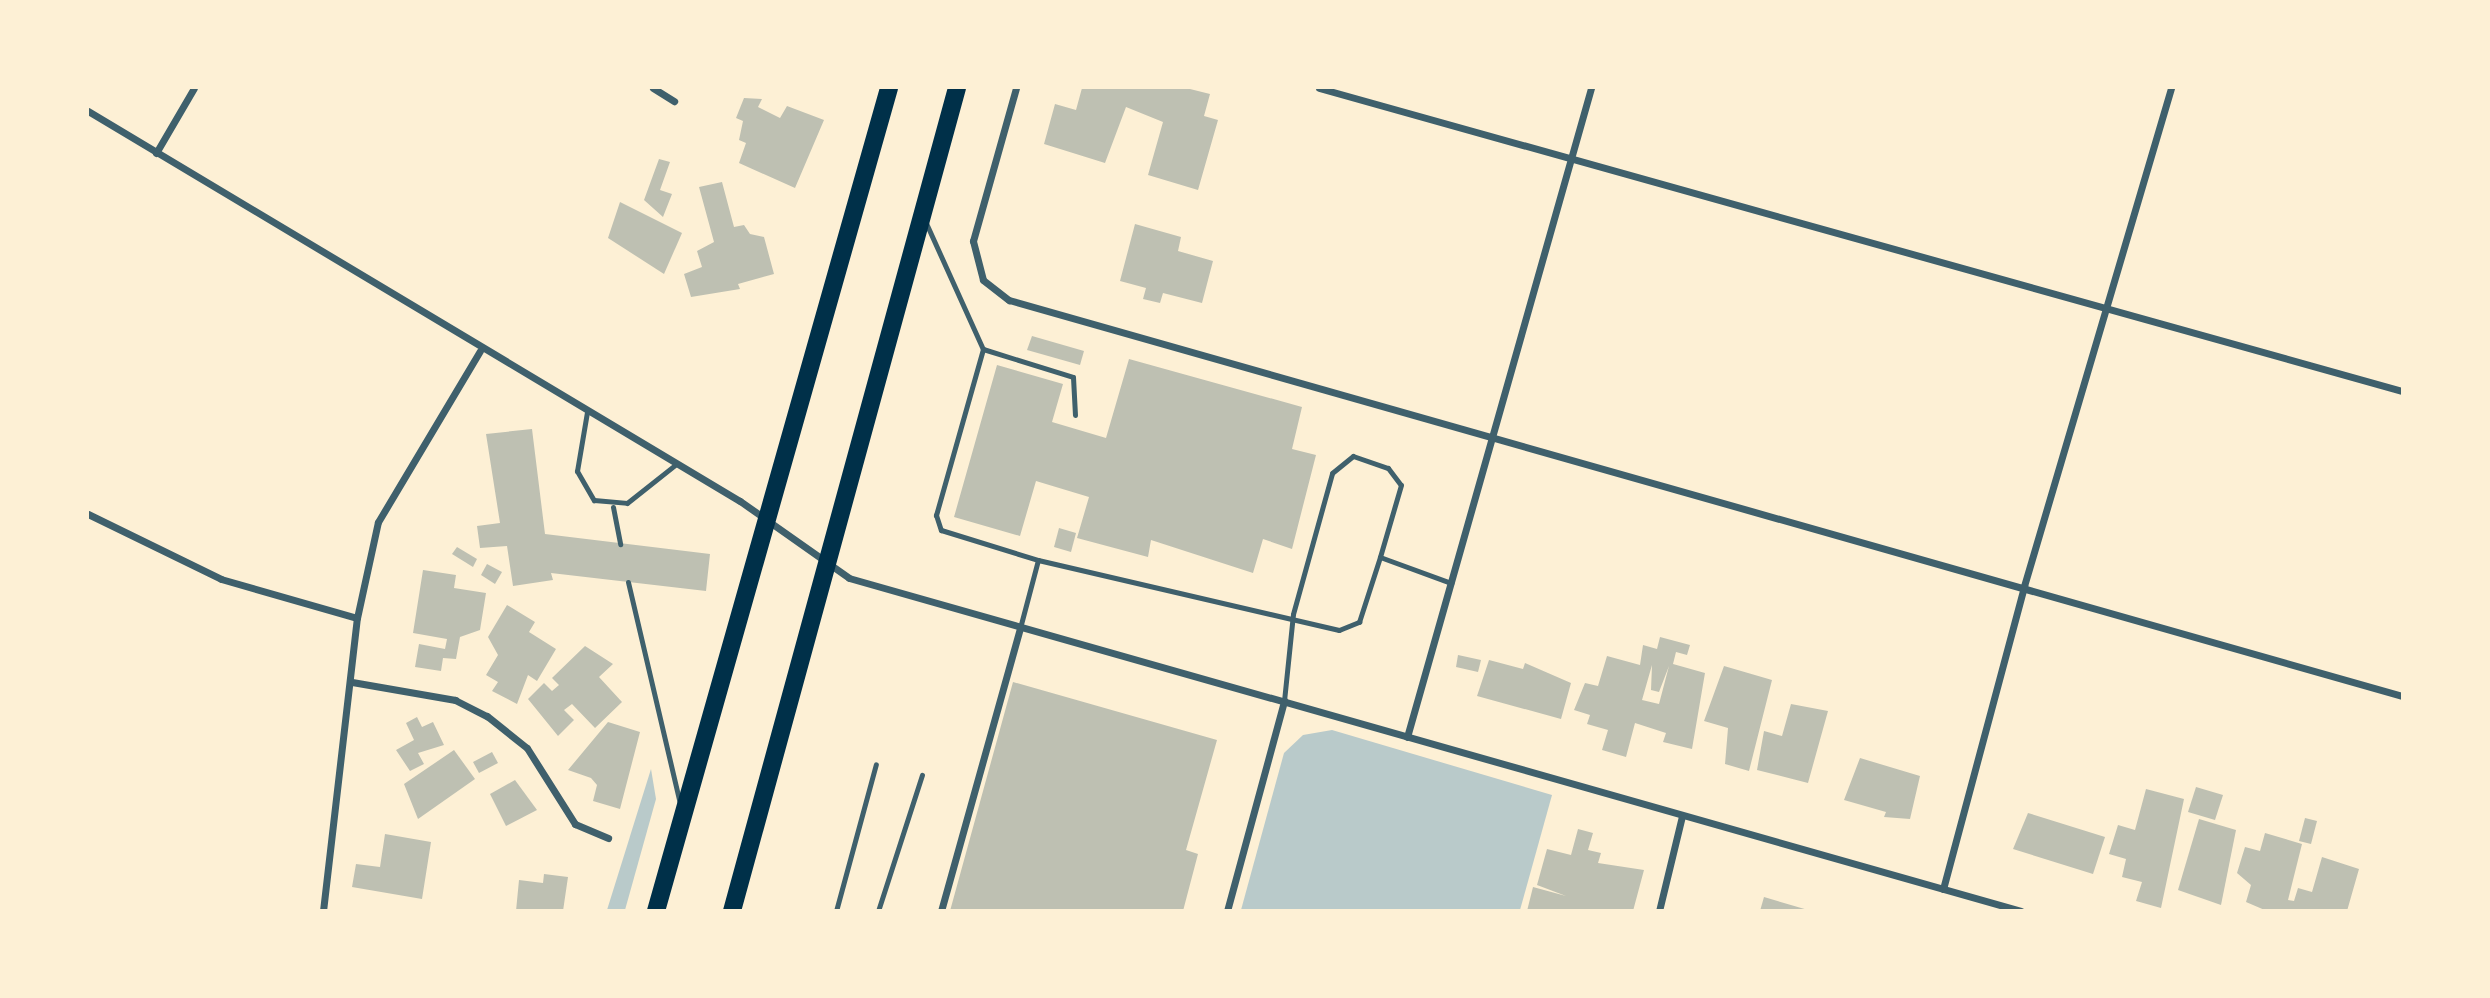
<!DOCTYPE html>
<html>
<head>
<meta charset="utf-8">
<style>
	body { margin:0 }
	#map { position:relative; width:2490px; height:998px; overflow:hidden; background:#fdf0d5; font-family:Overpass,sans-serif }
	div>[style] { position:absolute }
	.green>* { inset:0; background:#b9caca }
	.building>* { inset:0; background:#bec0b2 }
	.service>* { height:5px; margin:-2.5px; padding:0 2.5px; transform-origin:2.5px; border-radius:2.5px; background:#3f606c }
	.minor>* { height:7px; margin:-3.5px; padding:0 3.5px; transform-origin:3.5px; border-radius:3.5px; background:#3f606c }
	.primary>* { height:18px; margin:-9px; padding:0 9px; transform-origin:9px; border-radius:9px; background:#003049 }
	span { translate:-50% -50%; white-space:nowrap; text-align:center; line-height:1.15; -webkit-text-stroke:6px #fdf0d5; paint-order:stroke }
	.frame { position:absolute; inset:0; border:89px solid #fdf0d5; pointer-events:none }
</style>
</head>
<body>
<div id="map">
	<div class="green">
		<div style="clip-path:polygon(1332px 730px,1552px 795px,1520px 910px,1241px 910px,1284px 753px,1303px 735px)"></div>
		<div style="clip-path:polygon(651px 769px,656px 799px,625px 910px,607px 910px)"></div>
	</div>
	<div class="building">
		<div style="clip-path:polygon(1082px 88px,1186px 88px,1210px 94px,1204px 116px,1218px 120px,1198px 190px,1148px 175px,1163px 122px,1126px 107px,1105px 163px,1044px 144px,1055px 104px,1076px 110px)"></div>
		<div style="clip-path:polygon(744px 98px,762px 99px,758px 107px,780px 118px,787px 106px,824px 120px,795px 188px,739px 163px,746px 143px,739px 140px,743px 121px,736px 118px)"></div>
		<div style="clip-path:polygon(659px 159px,670px 162px,660px 190px,672px 194px,663px 217px,644px 200px)"></div>
		<div style="clip-path:polygon(722px 182px,734px 227px,744px 225px,750px 234px,764px 237px,774px 274px,738px 284px,740px 289px,691px 297px,684px 274px,702px 267px,697px 251px,714px 242px,699px 187px)"></div>
		<div style="clip-path:polygon(620px 202px,682px 233px,664px 274px,608px 238px)"></div>
		<div style="clip-path:polygon(1135px 224px,1181px 237px,1178px 251px,1213px 261px,1202px 303px,1163px 293px,1160px 303px,1143px 299px,1146px 288px,1120px 281px)"></div>
		<div style="clip-path:polygon(1032px 336px,1084px 351px,1080px 365px,1027px 350px)"></div>
		<div style="clip-path:polygon(1129px 359px,1302px 407px,1292px 449px,1316px 455px,1292px 549px,1263px 539px,1253px 573px,1151px 540px,1148px 557px,1077px 538px,1089px 497px,1036px 481px,1020px 536px,954px 517px,997px 365px,1063px 384px,1052px 422px,1106px 438px)"></div>
		<div style="clip-path:polygon(532px 429px,545px 534px,710px 554px,706px 591px,551px 573px,553px 580px,513px 586px,507px 546px,480px 548px,477px 526px,500px 523px,486px 434px)"></div>
		<div style="clip-path:polygon(1059px 528px,1076px 533px,1071px 552px,1054px 547px)"></div>
		<div style="clip-path:polygon(457px 547px,477px 559px,473px 567px,452px 554px)"></div>
		<div style="clip-path:polygon(487px 564px,502px 572px,495px 584px,481px 575px)"></div>
		<div style="clip-path:polygon(423px 570px,456px 575px,454px 588px,486px 593px,480px 630px,460px 637px,456px 659px,443px 658px,441px 671px,415px 667px,419px 644px,445px 649px,447px 639px,413px 633px)"></div>
		<div style="clip-path:polygon(507px 605px,535px 622px,529px 632px,556px 649px,537px 681px,528px 675px,517px 704px,492px 691px,498px 682px,486px 675px,498px 655px,488px 637px)"></div>
		<div style="clip-path:polygon(evenodd,1660px 637px,1690px 645px,1687px 655px,1676px 652px,1673px 664px,1705px 673px,1692px 749px,1663px 742px,1666px 733px,1635px 723px,1626px 757px,1602px 750px,1608px 730px,1587px 724px,1590px 715px,1574px 710px,1585px 683px,1598px 686px,1607px 656px,1640px 665px,1643px 645px,1657px 649px,1660px 637px,1652px 665px,1651px 690px,1659px 692px,1669px 666px,1659px 704px,1642px 700px,1652px 665px)"></div>
		<div style="clip-path:polygon(585px 646px,613px 664px,599px 677px,622px 702px,595px 728px,572px 704px,564px 710px,574px 720px,558px 736px,528px 699px,544px 683px,552px 691px,559px 685px,552px 678px)"></div>
		<div style="clip-path:polygon(1458px 655px,1481px 660px,1478px 672px,1456px 667px)"></div>
		<div style="clip-path:polygon(1489px 660px,1523px 669px,1525px 663px,1571px 683px,1561px 719px,1477px 696px)"></div>
		<div style="clip-path:polygon(1724px 666px,1772px 680px,1749px 771px,1725px 764px,1728px 728px,1704px 721px)"></div>
		<div style="clip-path:polygon(1013px 682px,1217px 740px,1186px 850px,1198px 854px,1183px 911px,950px 911px)"></div>
		<div style="clip-path:polygon(1791px 704px,1828px 711px,1808px 783px,1757px 770px,1764px 731px,1782px 736px)"></div>
		<div style="clip-path:polygon(417px 717px,422px 727px,433px 722px,444px 745px,418px 753px,424px 764px,410px 771px,396px 750px,414px 740px,406px 723px)"></div>
		<div style="clip-path:polygon(608px 722px,640px 732px,620px 809px,593px 801px,597px 785px,591px 778px,568px 770px)"></div>
		<div style="clip-path:polygon(454px 750px,475px 779px,418px 819px,404px 784px)"></div>
		<div style="clip-path:polygon(492px 752px,498px 763px,479px 773px,473px 762px)"></div>
		<div style="clip-path:polygon(1860px 758px,1920px 776px,1910px 819px,1884px 817px,1886px 812px,1844px 800px)"></div>
		<div style="clip-path:polygon(515px 780px,537px 810px,506px 826px,490px 794px)"></div>
		<div style="clip-path:polygon(2196px 787px,2223px 795px,2215px 820px,2188px 812px)"></div>
		<div style="clip-path:polygon(2146px 789px,2184px 799px,2161px 908px,2136px 901px,2142px 882px,2122px 877px,2126px 859px,2109px 854px,2118px 825px,2135px 830px)"></div>
		<div style="clip-path:polygon(2028px 813px,2105px 837px,2093px 874px,2013px 849px)"></div>
		<div style="clip-path:polygon(2305px 818px,2317px 821px,2311px 844px,2299px 841px)"></div>
		<div style="clip-path:polygon(2199px 819px,2236px 830px,2221px 905px,2178px 890px)"></div>
		<div style="clip-path:polygon(1578px 829px,1593px 833px,1588px 850px,1601px 853px,1598px 863px,1644px 870px,1633px 911px,1527px 911px,1533px 887px,1566px 896px,1537px 885px,1547px 849px,1571px 855px)"></div>
		<div style="clip-path:polygon(2265px 833px,2302px 844px,2288px 900px,2294px 901px,2298px 888px,2312px 892px,2322px 857px,2359px 869px,2347px 911px,2267px 911px,2246px 902px,2251px 885px,2237px 873px,2245px 847px,2260px 851px)"></div>
		<div style="clip-path:polygon(385px 834px,431px 842px,422px 899px,352px 887px,356px 864px,380px 867px)"></div>
		<div style="clip-path:polygon(544px 874px,568px 877px,563px 911px,516px 911px,519px 880px,543px 883px)"></div>
		<div style="clip-path:polygon(1764px 897px,1808px 910px,1808px 911px,1760px 911px)"></div>
	</div>
	<div class="service">
		<div style="left:926px;top:223px;width:138px;rotate:65.7deg"></div>
		<div style="left:983px;top:349px;width:173px;rotate:105.8deg"></div>
		<div style="left:936px;top:515px;width:16px;rotate:72deg"></div>
		<div style="left:941px;top:530px;width:102px;rotate:17.2deg"></div>
		<div style="left:1038px;top:560px;width:309px;rotate:13.1deg"></div>
		<div style="left:1339px;top:630px;width:22px;rotate:-22deg"></div>
		<div style="left:1359px;top:622px;width:68px;rotate:-72.1deg"></div>
		<div style="left:1380px;top:557px;width:76px;rotate:20.1deg"></div>
		<div style="left:983px;top:349px;width:94px;rotate:17.3deg"></div>
		<div style="left:1073px;top:377px;width:38px;rotate:87deg"></div>
		<div style="left:587px;top:412px;width:60px;rotate:99.6deg"></div>
		<div style="left:577px;top:471px;width:34px;rotate:60deg"></div>
		<div style="left:594px;top:500px;width:33px;rotate:5deg"></div>
		<div style="left:627px;top:503px;width:61px;rotate:-38.4deg"></div>
		<div style="left:613px;top:507px;width:38px;rotate:79deg"></div>
		<div style="left:628px;top:582px;width:228px;rotate:76.8deg"></div>
		<div style="left:1020px;top:628px;width:70px;rotate:-75.2deg"></div>
		<div style="left:1284px;top:701px;width:87px;rotate:-84.1deg"></div>
		<div style="left:1293px;top:614px;width:146px;rotate:-74.5deg"></div>
		<div style="left:1332px;top:473px;width:27px;rotate:-39deg"></div>
		<div style="left:1353px;top:456px;width:37px;rotate:19deg"></div>
		<div style="left:1388px;top:468px;width:21px;rotate:53deg"></div>
		<div style="left:1401px;top:485px;width:75px;rotate:106.3deg"></div>
		<div style="left:836px;top:911px;width:152px;rotate:-74.8deg"></div>
		<div style="left:878px;top:911px;width:143px;rotate:-72.1deg"></div>
	</div>
	<div class="minor">
		<div style="left:653px;top:88px;width:25px;rotate:32deg"></div>
		<div style="left:1016px;top:88px;width:159px;rotate:105.7deg"></div>
		<div style="left:973px;top:241px;width:40px;rotate:75.6deg"></div>
		<div style="left:983px;top:280px;width:33px;rotate:38deg"></div>
		<div style="left:1009px;top:300px;width:1448px;rotate:15.87deg"></div>
		<div style="left:1319px;top:88px;width:1125px;rotate:15.63deg"></div>
		<div style="left:88px;top:111px;width:760px;rotate:30.89deg"></div>
		<div style="left:740px;top:501px;width:133px;rotate:35.2deg"></div>
		<div style="left:849px;top:578px;width:1218px;rotate:15.86deg"></div>
		<div style="left:156px;top:153px;width:75px;rotate:-59.7deg"></div>
		<div style="left:88px;top:514px;width:148px;rotate:26deg"></div>
		<div style="left:221px;top:579px;width:141px;rotate:16deg"></div>
		<div style="left:352px;top:682px;width:105px;rotate:9.9deg"></div>
		<div style="left:455px;top:700px;width:36px;rotate:27deg"></div>
		<div style="left:487px;top:716px;width:51px;rotate:38.7deg"></div>
		<div style="left:527px;top:748px;width:90px;rotate:57.7deg"></div>
		<div style="left:575px;top:824px;width:36px;rotate:23deg"></div>
		<div style="left:1407px;top:737px;width:675px;rotate:-74.17deg"></div>
		<div style="left:1943px;top:889px;width:314px;rotate:-75deg"></div>
		<div style="left:2024px;top:586px;width:519px;rotate:-73.55deg"></div>
		<div style="left:323px;top:911px;width:295px;rotate:-83.4deg"></div>
		<div style="left:357px;top:618px;width:98px;rotate:-77.7deg"></div>
		<div style="left:378px;top:522px;width:199px;rotate:-59.2deg"></div>
		<div style="left:941px;top:911px;width:294px;rotate:-74.4deg"></div>
		<div style="left:1227px;top:911px;width:218px;rotate:-74.8deg"></div>
		<div style="left:1659px;top:911px;width:98px;rotate:-76.4deg"></div>
	</div>
	<div class="primary">
		<div style="left:656px;top:911px;width:855px;rotate:-74.19deg"></div>
		<div style="left:732px;top:911px;width:853px;rotate:-74.71deg"></div>
	</div>
	<div class="frame"></div>
</div>
</body>
</html>
